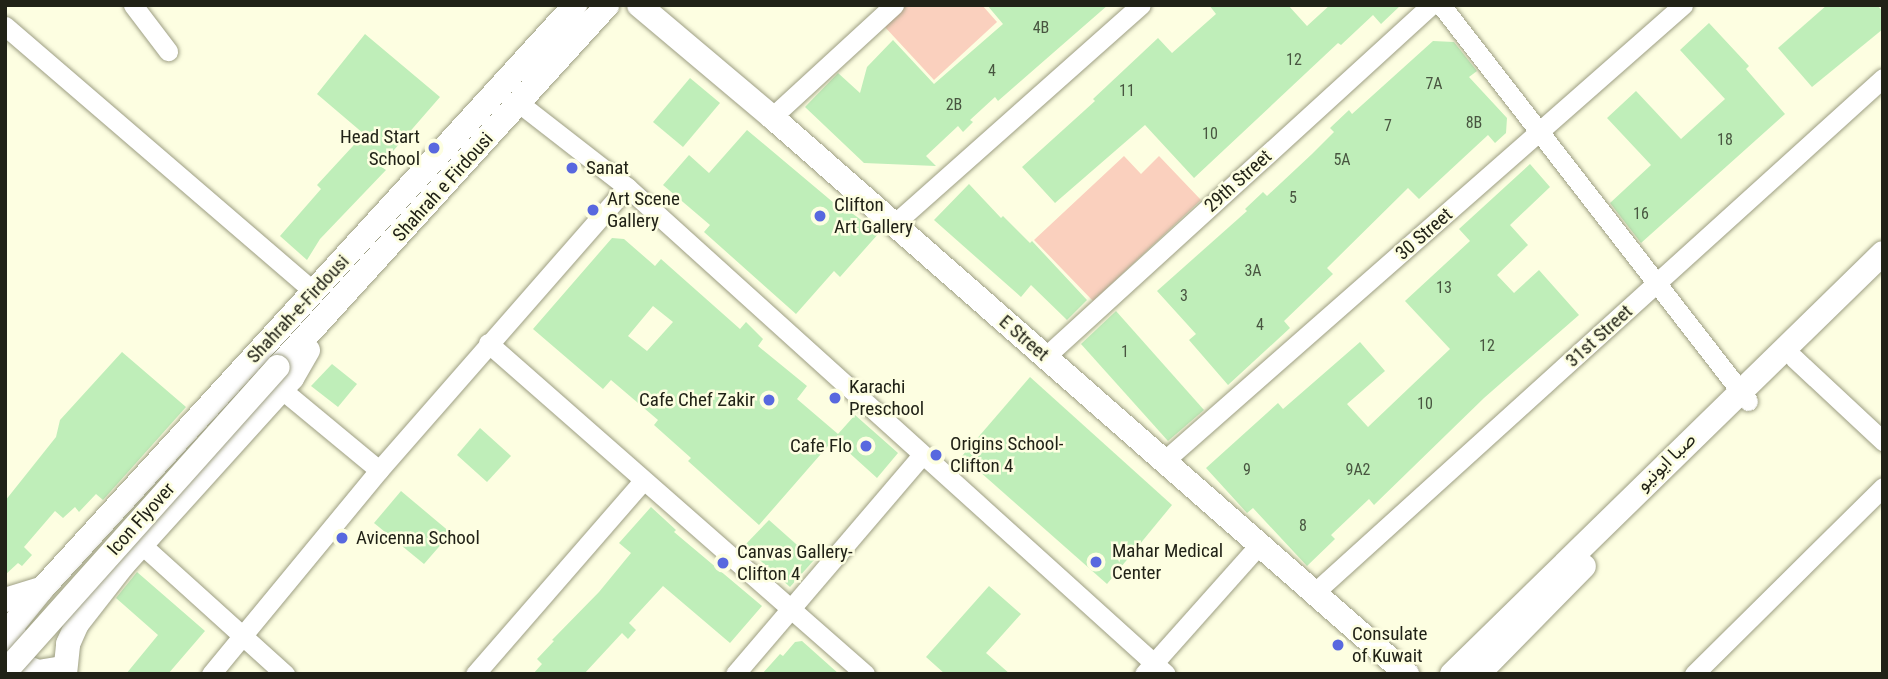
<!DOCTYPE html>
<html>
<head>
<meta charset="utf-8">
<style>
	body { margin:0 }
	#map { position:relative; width:1888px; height:679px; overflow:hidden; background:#fdfee1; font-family:"Roboto Condensed","Noto Sans Arabic",sans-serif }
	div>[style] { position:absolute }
	.green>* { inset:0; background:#fad0be }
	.building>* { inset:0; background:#bfeeb9 }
	.roads { filter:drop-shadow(0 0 2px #9d9e83) drop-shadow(0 0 2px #9d9e83) }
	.minor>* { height:19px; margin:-9.5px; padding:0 9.5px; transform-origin:9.5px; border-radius:9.5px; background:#fff }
	.major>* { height:24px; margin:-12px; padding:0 12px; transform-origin:12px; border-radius:12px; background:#fff }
	.bridges { filter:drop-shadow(0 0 2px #9d9e83) drop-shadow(0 0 2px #9d9e83) }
	.major-bridge>* { height:24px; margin:-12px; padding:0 12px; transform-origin:12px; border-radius:12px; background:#fff }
	.dots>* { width:19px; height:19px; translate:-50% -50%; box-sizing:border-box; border:4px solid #fdfee1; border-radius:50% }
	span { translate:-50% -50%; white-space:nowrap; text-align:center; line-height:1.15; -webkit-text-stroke:5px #fdfee1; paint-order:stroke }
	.number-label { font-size:16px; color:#485540 }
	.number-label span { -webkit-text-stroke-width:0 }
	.poi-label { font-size:19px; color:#212217 }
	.right { translate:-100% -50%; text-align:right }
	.left { translate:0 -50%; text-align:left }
	.street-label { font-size:19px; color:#212217 }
	.frame { position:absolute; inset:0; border:7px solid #212217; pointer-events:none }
</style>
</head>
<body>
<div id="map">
	<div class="green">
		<div style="clip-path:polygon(907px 5px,982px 5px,997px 22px,934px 80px,884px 26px)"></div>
		<div style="clip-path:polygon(1124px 156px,1141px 174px,1159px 156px,1201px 200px,1093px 301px,1034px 240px)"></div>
	</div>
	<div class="building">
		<div style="clip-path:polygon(987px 5px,1108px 5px,998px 101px,995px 97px,970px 120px,973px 122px,963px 132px,958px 126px,926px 156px,936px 166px,864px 163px,805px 107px,838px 73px,860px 93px,867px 67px,893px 40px,934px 84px,1003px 24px)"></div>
		<div style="clip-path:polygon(1209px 5px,1288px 5px,1307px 26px,1330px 5px,1401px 5px,1381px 24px,1373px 15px,1341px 45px,1338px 43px,1194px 178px,1145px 125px,1055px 203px,1022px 167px,1095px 101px,1093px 99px,1158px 38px,1172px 53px,1216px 14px)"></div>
		<div style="clip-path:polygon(1827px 5px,1877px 5px,1883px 12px,1883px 29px,1812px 87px,1778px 48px)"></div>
		<div style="clip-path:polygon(1709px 23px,1749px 66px,1746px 69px,1785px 114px,1641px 243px,1610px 203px,1651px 165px,1607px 118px,1636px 91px,1681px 139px,1725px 99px,1680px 50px)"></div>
		<div style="clip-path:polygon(365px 34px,440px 97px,380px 166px,386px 170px,320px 239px,307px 260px,280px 236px,321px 189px,317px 185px,364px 134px,317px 94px)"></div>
		<div style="clip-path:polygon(1433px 41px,1454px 42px,1477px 71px,1469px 77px,1507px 118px,1506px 133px,1495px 143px,1488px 135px,1419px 199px,1408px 188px,1327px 268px,1333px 274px,1284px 321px,1290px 328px,1228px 385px,1189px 340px,1196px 334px,1157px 291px,1247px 211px,1245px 209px,1263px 192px,1267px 196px,1312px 154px,1334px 132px,1330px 128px,1349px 110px,1352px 114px)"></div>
		<div style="clip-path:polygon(690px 78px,720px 103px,683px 147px,653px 122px)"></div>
		<div style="clip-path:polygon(747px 130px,847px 214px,849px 211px,879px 233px,840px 277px,834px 271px,796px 314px,704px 232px,710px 225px,663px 185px,689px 155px,709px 173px)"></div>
		<div style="clip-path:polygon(1530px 164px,1550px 187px,1510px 225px,1528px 245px,1497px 275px,1514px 293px,1539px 270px,1579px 315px,1484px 398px,1374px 505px,1369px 499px,1331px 535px,1335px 539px,1307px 566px,1253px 508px,1247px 513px,1206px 468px,1278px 403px,1283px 409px,1360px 342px,1385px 371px,1347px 404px,1368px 427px,1410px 387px,1450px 349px,1405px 301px,1470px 241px,1459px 229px)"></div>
		<div style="clip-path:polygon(969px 184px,1001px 218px,1003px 216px,1030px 243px,1032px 241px,1087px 300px,1067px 320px,1031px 285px,1021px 297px,934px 220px)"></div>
		<div style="clip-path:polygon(evenodd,612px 238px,624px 239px,655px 266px,661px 259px,740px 329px,746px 322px,763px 339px,758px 346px,807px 386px,797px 399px,838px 434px,855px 415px,898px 453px,877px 478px,834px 439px,759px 525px,688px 461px,691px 458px,654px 425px,658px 420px,611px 380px,603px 389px,533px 329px,612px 238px,653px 306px,673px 322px,647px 351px,628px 336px,653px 306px)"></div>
		<div style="clip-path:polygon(1116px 311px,1204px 410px,1168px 441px,1081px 344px)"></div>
		<div style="clip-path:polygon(122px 352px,186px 407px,103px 500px,96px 494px,79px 512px,75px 507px,63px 518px,55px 511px,24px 547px,32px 555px,22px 566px,18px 563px,5px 575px,5px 501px,56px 437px,60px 420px)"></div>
		<div style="clip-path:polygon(332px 364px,357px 384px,338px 407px,311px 386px)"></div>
		<div style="clip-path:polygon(1030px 377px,1172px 505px,1107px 584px,962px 456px)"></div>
		<div style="clip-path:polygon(480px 428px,511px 456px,487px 482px,457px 455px)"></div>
		<div style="clip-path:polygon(401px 491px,451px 533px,424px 564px,374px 523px)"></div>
		<div style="clip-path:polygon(651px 507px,676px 530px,674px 532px,762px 606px,730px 643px,663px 586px,629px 623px,636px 630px,628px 639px,622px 633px,584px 674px,533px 674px,542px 664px,537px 659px,554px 641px,552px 640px,599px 592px,631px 553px,619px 543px)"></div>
		<div style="clip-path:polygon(769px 520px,814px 560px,790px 587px,744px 546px)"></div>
		<div style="clip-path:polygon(137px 572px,205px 631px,168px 674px,126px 674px,158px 635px,116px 598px)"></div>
		<div style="clip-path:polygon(989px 586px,1021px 614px,986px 653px,1010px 674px,945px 674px,926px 657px)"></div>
		<div style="clip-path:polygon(802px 641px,839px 674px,762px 674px,780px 654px,783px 656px,795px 642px)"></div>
	</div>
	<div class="roads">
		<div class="minor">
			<div style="left:133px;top:5px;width:58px;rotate:52.7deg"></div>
			<div style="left:1441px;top:5px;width:501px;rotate:52.22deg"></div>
			<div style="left:5px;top:26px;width:408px;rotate:40.7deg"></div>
			<div style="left:519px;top:103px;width:137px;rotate:37.9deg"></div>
			<div style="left:627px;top:187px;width:726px;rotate:42.1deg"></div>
			<div style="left:772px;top:117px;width:166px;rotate:-42.6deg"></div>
			<div style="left:894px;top:224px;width:330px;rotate:-41.6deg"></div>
			<div style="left:488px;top:343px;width:502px;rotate:41.28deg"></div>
			<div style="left:1045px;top:357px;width:522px;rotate:-42.36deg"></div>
			<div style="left:1794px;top:358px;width:122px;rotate:43deg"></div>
			<div style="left:281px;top:389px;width:127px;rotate:39.6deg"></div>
			<div style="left:1164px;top:461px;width:691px;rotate:-41.3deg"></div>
			<div style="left:142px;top:545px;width:193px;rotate:42.1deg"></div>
			<div style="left:1314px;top:593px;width:767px;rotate:-42.15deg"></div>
			<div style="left:211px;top:674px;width:264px;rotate:-50.5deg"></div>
			<div style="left:379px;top:470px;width:376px;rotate:-48.8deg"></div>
			<div style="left:475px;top:674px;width:256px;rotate:-49deg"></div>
			<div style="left:735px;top:674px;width:287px;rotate:-49.5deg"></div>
			<div style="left:1144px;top:674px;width:173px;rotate:-48.3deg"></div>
			<div style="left:1694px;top:674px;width:266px;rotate:-44.7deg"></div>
		</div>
		<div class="major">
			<div style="left:639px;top:5px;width:174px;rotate:40.1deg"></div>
			<div style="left:772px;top:117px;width:845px;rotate:41.26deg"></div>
			<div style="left:278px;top:367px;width:489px;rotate:-47.7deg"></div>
			<div style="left:5px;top:600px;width:39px;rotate:-17deg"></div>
			<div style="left:5px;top:635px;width:59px;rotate:-51.2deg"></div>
			<div style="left:42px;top:589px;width:791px;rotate:-47.61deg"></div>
			<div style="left:16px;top:637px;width:20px;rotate:84deg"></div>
			<div style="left:18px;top:657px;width:13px;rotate:51deg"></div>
			<div style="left:26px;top:667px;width:13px;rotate:23deg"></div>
			<div style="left:38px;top:672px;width:26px;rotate:-9deg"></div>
			<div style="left:65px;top:674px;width:30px;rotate:-84deg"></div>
			<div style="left:68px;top:644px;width:22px;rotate:-66deg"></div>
			<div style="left:77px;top:624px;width:75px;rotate:-52.1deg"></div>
			<div style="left:123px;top:565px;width:252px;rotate:-47.9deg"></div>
			<div style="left:292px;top:378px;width:32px;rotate:-60deg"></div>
			<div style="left:1452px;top:674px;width:602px;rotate:-44.33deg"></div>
			<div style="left:1478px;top:674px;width:151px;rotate:-45.5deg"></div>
		</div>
	</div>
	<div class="bridges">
		<div class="major-bridge">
			<div style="left:5px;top:672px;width:409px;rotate:-48.2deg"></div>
		</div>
	</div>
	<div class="dots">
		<div style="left:434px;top:148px;background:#5868df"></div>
		<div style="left:572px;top:168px;background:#5868df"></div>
		<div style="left:593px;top:210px;background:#5868df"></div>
		<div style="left:820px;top:216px;background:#5868df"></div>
		<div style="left:835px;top:398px;background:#5868df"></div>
		<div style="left:769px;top:400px;background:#5868df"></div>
		<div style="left:866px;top:446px;background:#5868df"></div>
		<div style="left:936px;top:455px;background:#5868df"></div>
		<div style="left:342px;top:538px;background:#5868df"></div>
		<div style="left:1096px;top:562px;background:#5868df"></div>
		<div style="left:723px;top:563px;background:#5868df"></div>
		<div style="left:1338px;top:645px;background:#5868df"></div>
	</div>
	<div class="number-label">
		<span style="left:1041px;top:28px">4B</span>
		<span style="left:1294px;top:60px">12</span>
		<span style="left:992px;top:71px">4</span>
		<span style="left:1434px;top:84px">7A</span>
		<span style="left:1127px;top:91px">11</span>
		<span style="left:954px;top:105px">2B</span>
		<span style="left:1474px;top:123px">8B</span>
		<span style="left:1388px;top:126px">7</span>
		<span style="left:1210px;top:134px">10</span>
		<span style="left:1725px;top:140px">18</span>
		<span style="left:1342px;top:160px">5A</span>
		<span style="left:1293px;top:198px">5</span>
		<span style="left:1641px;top:214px">16</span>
		<span style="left:1253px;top:271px">3A</span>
		<span style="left:1444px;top:288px">13</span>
		<span style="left:1184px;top:296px">3</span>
		<span style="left:1260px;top:325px">4</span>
		<span style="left:1487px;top:346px">12</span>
		<span style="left:1125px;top:352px">1</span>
		<span style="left:1425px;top:404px">10</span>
		<span style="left:1247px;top:470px">9</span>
		<span style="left:1358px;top:470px">9A2</span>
		<span style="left:1303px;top:526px">8</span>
	</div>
	<div class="poi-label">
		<span class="right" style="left:420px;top:148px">Head Start<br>School</span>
		<span class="left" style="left:586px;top:168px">Sanat</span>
		<span class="left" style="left:607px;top:210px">Art Scene<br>Gallery</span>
		<span class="left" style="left:834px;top:216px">Clifton<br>Art Gallery</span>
		<span class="left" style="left:849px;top:398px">Karachi<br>Preschool</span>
		<span class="right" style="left:755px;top:400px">Cafe Chef Zakir</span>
		<span class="left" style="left:950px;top:455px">Origins School-<br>Clifton 4</span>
		<span class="right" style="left:852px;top:446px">Cafe Flo</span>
		<span class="left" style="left:356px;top:538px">Avicenna School</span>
		<span class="left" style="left:1112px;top:562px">Mahar Medical<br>Center</span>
		<span class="left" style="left:737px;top:563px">Canvas Gallery-<br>Clifton 4</span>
		<span class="left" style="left:1352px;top:645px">Consulate<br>of Kuwait</span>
	</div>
	<div class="street-label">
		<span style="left:1238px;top:181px;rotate:-42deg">29th Street</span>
		<span style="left:443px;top:187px;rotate:-48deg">Shahrah e Firdousi</span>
		<span style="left:1424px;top:234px;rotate:-41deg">30 Street</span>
		<span style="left:298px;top:309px;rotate:-47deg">Shahrah-e-Firdousi</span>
		<span style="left:1599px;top:336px;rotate:-42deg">31st Street</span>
		<span style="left:1024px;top:338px;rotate:41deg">E Street</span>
		<span style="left:1666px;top:462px;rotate:-44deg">صبا ایونیو</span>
		<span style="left:141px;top:519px;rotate:-48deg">Icon Flyover</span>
	</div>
	<div class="frame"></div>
</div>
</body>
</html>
